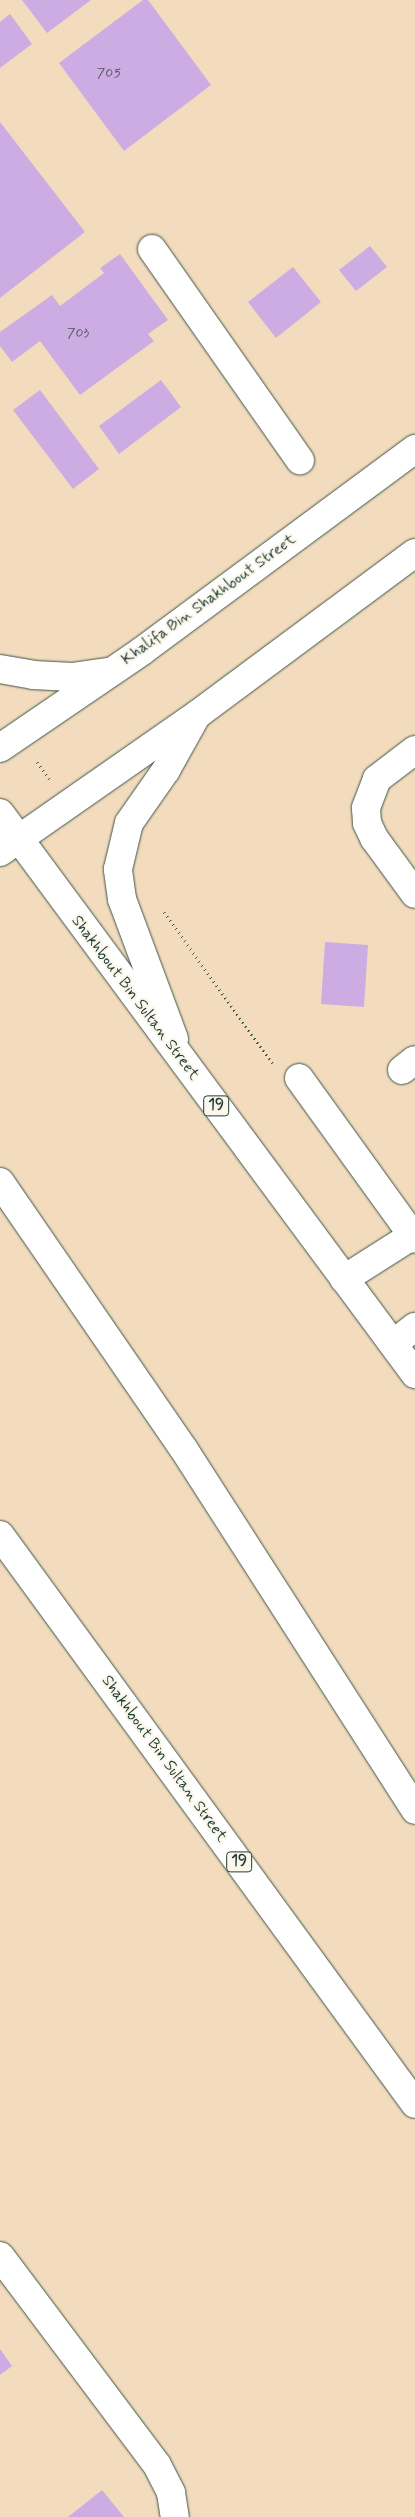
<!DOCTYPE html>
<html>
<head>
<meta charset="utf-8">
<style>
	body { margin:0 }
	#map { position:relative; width:415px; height:2517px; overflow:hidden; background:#f3dcbe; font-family:Mynerve,sans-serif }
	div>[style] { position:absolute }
	.building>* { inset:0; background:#ccace2 }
	.path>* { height:3px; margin-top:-1.5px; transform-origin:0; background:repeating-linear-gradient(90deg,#3f5549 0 1px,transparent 0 5px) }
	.roads { filter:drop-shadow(0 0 1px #3f5549) drop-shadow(0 0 1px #3f5549) }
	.minor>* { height:28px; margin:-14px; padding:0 14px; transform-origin:14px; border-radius:14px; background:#fff }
	.major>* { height:28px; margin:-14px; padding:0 14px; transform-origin:14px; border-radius:14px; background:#fff }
	.highway>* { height:28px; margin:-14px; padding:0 14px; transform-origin:14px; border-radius:14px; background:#fff }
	span { translate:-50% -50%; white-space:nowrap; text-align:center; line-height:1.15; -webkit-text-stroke:4.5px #fbf7ec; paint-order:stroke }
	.number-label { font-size:14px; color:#4a5960 }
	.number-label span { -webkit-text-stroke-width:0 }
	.shield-label span { padding:1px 4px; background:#fbf7ec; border:1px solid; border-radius:4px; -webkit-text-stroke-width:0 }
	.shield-label { font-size:15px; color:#1f3d34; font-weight:700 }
	.street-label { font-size:16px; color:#1f3d34 }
</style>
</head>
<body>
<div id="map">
	<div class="building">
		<div style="clip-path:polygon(22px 0,91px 0,47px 33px)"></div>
		<div style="clip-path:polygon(143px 0,148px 0,211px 85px,124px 151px,59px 63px)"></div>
		<div style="clip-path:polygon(10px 14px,32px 44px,0 68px,0 22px)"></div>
		<div style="clip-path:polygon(0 122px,85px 232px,0 298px)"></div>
		<div style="clip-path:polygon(370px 246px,387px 267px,356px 291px,339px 270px)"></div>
		<div style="clip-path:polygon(120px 254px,168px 320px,148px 334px,154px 341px,80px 395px,40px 341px,12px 362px,0 346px,0 332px,52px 295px,60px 306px,104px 273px,100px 268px)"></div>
		<div style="clip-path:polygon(293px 267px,321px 302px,276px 338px,248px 302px)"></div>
		<div style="clip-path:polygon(161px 380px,181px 407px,119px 454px,99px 426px)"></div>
		<div style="clip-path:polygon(40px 390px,99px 469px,73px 489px,13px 410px)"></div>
		<div style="clip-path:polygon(325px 942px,368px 945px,364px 1007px,321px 1004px)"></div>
		<div style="clip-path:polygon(0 2349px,12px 2366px,0 2375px)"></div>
		<div style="clip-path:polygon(102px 2490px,124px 2517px,68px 2517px)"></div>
	</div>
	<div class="path">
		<div style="left:37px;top:762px;width:21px;rotate:55deg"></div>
		<div style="left:164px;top:912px;width:186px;rotate:54.4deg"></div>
	</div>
	<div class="roads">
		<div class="minor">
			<div style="left:152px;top:249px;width:258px;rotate:55deg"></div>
			<div style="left:415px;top:750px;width:48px;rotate:142.7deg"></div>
			<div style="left:377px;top:779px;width:31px;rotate:111deg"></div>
			<div style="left:366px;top:808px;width:15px;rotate:86deg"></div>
			<div style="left:367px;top:823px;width:17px;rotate:65deg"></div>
			<div style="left:374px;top:838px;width:69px;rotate:53.8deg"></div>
			<div style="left:402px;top:1070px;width:16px;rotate:-38deg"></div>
			<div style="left:299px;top:1078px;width:198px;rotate:54.2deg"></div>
			<div style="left:344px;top:1279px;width:84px;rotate:-32.4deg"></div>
			<div style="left:393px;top:1344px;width:28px;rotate:-38deg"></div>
			<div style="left:0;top:2256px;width:261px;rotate:53.1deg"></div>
			<div style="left:157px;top:2465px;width:31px;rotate:63deg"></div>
			<div style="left:171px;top:2493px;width:24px;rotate:81deg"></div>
		</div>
		<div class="major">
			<div style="left:0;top:669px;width:34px;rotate:10deg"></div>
			<div style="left:33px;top:675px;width:39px;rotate:3deg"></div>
			<div style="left:72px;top:677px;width:35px;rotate:-8deg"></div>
			<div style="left:0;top:748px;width:172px;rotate:-34.3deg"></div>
			<div style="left:142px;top:651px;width:340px;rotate:-36.5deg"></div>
			<div style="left:0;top:813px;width:698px;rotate:53.51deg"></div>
			<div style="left:0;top:852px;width:241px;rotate:-34.9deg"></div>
			<div style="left:198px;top:714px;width:270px;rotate:-36.6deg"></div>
			<div style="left:174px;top:1039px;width:149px;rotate:-110.4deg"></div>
			<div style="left:122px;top:899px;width:30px;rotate:-98deg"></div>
			<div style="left:118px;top:869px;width:47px;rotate:-76.6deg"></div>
			<div style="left:129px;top:823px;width:65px;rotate:-55.1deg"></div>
			<div style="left:166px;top:770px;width:57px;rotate:-60.8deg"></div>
			<div style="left:0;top:1535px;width:704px;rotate:53.89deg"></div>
		</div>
		<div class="highway">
			<div style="left:0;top:1182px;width:323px;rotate:55.5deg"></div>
			<div style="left:183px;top:1448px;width:430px;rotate:57.3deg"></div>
		</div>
	</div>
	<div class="number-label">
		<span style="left:109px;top:73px">705</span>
		<span style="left:78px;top:333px">703</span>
	</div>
	<div class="shield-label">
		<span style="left:216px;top:1106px">19</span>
		<span style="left:239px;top:1862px">19</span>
	</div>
	<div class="street-label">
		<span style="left:209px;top:600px;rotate:-36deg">Khalifa Bin Shakhbout Street</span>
		<span style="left:135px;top:998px;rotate:53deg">Shakhbout Bin Sultan Street</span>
		<span style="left:164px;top:1759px;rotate:54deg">Shakhbout Bin Sultan Street</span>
	</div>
</div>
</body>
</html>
